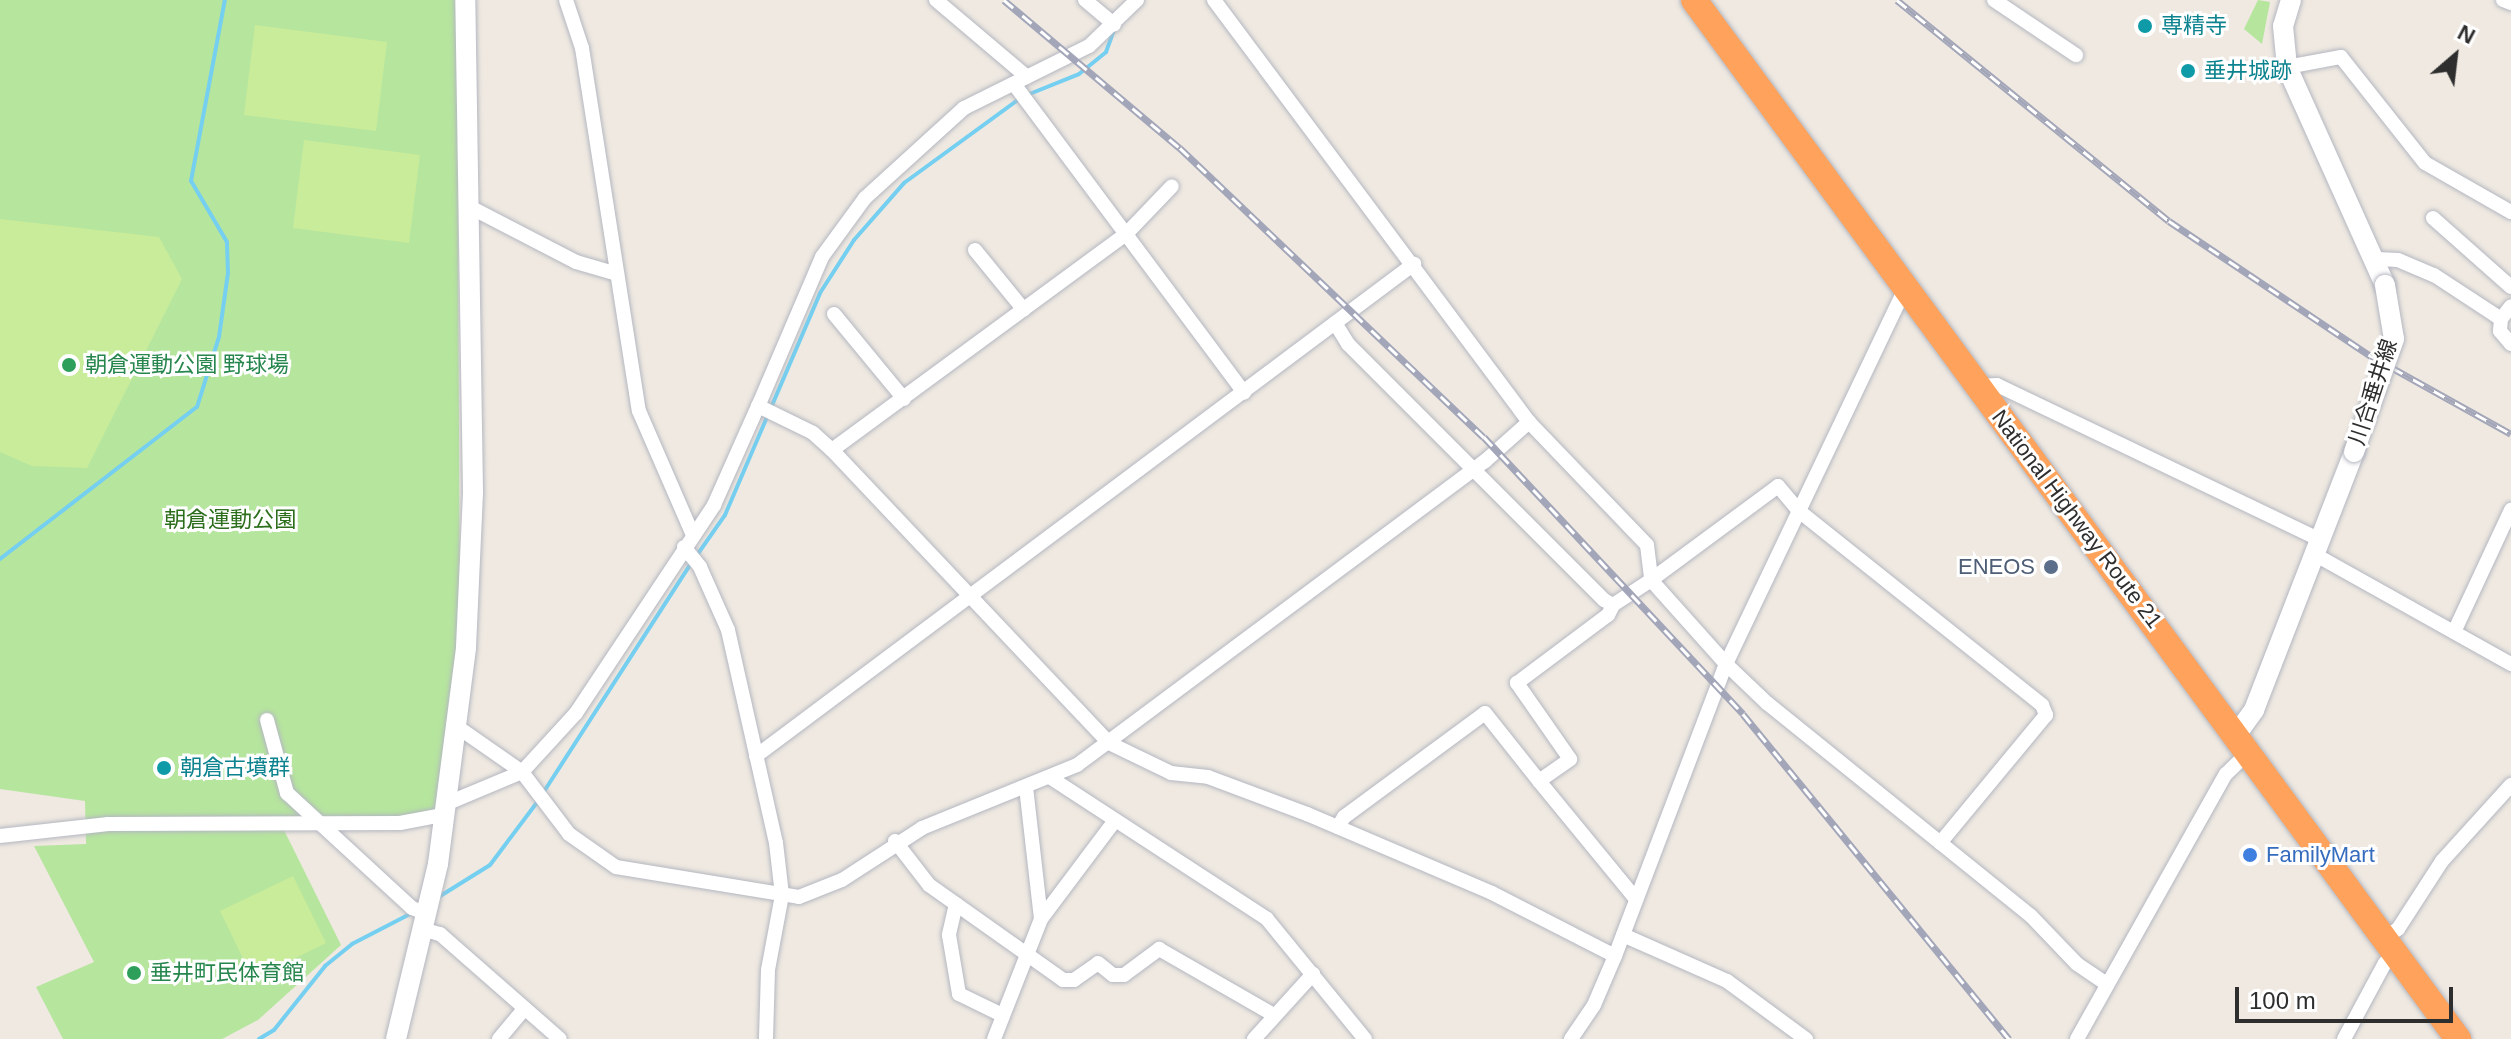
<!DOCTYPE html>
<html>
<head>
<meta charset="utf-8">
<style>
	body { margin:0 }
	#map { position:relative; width:2511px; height:1039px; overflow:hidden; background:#efe9e1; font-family:Arial,"Noto Sans JP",sans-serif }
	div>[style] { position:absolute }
	.green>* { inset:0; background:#b6e59e }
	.pitch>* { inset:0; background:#c9ec9a }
	.stream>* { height:4px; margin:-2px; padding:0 2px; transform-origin:2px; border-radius:2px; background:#75cff0 }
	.roads { filter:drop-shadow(0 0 2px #b4b7c1) drop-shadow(0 0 2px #b4b7c1) }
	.street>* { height:14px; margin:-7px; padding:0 7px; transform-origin:7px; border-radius:7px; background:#fff }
	.secondary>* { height:20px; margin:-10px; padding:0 10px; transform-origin:10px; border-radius:10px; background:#fff }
	.highway>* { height:26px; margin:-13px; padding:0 13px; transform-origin:13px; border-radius:13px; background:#ffa35c }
	.rail>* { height:7px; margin-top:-3.5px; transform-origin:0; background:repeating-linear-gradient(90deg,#fff 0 12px,#a3a6b8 0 24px); box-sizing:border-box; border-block:2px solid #a3a6b8 }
	.bridges { filter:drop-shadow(0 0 2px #b4b7c1) drop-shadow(0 0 2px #b4b7c1) }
	.secondary-bridge>* { height:20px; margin:-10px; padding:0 10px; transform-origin:10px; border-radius:10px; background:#fff }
	.dots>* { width:22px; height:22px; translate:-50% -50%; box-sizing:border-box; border:4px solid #fff; border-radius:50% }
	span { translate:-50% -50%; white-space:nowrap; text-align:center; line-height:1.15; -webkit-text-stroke:6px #fff; paint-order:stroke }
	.culture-label { font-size:22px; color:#0d838f }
	.left { translate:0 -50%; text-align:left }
	.leisure-label { font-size:22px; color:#27864d }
	.street-label { font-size:22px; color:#2e2e2e }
	.park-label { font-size:22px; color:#2c6e1b }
	.service-label { font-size:22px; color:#4e5e75 }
	.right { translate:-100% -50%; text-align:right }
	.shop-label { font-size:22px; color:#366cbe }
	.north { position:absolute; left:2415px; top:16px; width:80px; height:80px; -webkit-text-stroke:6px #fff; paint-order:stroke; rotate:28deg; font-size:22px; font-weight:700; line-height:32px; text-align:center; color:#2e2e2e }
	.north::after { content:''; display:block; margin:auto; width:28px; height:36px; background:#2e2e2e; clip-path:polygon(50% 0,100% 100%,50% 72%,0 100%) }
	.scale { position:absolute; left:2235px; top:987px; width:218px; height:36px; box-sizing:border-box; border:4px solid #2e2e2e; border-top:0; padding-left:10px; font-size:24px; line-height:28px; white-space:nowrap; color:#2e2e2e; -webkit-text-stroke:6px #fff; paint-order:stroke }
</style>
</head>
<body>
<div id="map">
	<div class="green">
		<div style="clip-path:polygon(0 0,457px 0,460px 641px,446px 804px,421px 819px,278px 818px,341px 945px,258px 1020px,222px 1039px,63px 1039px,36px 987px,94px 962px,34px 846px,86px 844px,85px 801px,0 789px)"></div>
		<div style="clip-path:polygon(2258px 0,2270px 2px,2262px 44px,2244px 29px)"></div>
	</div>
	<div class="pitch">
		<div style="clip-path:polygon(255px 25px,387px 42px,376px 131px,244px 115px)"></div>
		<div style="clip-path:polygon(304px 140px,420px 155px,409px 243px,293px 228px)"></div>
		<div style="clip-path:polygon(0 219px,159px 237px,182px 279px,87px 468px,32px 466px,0 452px)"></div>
		<div style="clip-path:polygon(293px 876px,326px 943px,253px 979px,220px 911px)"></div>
	</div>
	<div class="stream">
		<div style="left:1027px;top:95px;width:56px;rotate:-22deg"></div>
		<div style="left:1079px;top:74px;width:35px;rotate:-39deg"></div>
		<div style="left:1106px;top:52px;width:23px;rotate:-70deg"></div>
		<div style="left:697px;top:555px;width:49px;rotate:-55deg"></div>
		<div style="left:725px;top:515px;width:241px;rotate:-66.8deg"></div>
		<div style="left:820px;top:293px;width:63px;rotate:-57.3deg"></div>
		<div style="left:854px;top:240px;width:76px;rotate:-48.7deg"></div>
		<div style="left:904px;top:183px;width:142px;rotate:-36.1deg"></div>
		<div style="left:0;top:559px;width:249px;rotate:-37.7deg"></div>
		<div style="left:197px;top:407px;width:73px;rotate:-72.6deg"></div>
		<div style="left:219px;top:337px;width:65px;rotate:-82deg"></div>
		<div style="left:228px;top:273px;width:31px;rotate:-92deg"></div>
		<div style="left:227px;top:242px;width:71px;rotate:-120.5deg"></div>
		<div style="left:191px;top:181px;width:184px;rotate:-79.4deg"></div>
		<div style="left:543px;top:793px;width:275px;rotate:-57.2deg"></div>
		<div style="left:437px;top:898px;width:62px;rotate:-31.9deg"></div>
		<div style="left:490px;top:865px;width:80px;rotate:-53.1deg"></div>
		<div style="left:259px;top:1039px;width:17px;rotate:-31deg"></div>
		<div style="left:274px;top:1030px;width:82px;rotate:-51.4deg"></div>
		<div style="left:325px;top:966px;width:35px;rotate:-39deg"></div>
		<div style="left:352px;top:944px;width:68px;rotate:-27.3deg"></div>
	</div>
	<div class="roads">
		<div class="street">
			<div style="left:566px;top:0;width:51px;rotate:71.6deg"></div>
			<div style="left:582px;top:48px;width:367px;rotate:81.1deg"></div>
			<div style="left:639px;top:411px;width:135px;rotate:66.5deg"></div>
			<div style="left:936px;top:0;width:119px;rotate:40.2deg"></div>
			<div style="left:1085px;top:0;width:38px;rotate:40deg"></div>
			<div style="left:1137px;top:0;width:66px;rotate:136.2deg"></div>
			<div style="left:1089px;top:46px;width:140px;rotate:153.6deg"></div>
			<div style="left:964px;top:108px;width:134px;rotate:137.7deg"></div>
			<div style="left:865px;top:198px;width:73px;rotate:126.1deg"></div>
			<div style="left:822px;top:257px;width:162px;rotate:113.2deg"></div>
			<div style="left:758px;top:406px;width:61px;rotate:26.1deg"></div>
			<div style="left:813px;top:433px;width:25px;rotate:42deg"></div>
			<div style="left:832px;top:450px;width:403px;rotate:46.6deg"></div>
			<div style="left:1109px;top:743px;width:69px;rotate:25.8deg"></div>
			<div style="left:1171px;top:773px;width:37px;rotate:6deg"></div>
			<div style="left:1208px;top:777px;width:106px;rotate:20.5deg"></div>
			<div style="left:1307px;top:814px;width:201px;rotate:23.1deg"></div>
			<div style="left:1492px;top:893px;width:138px;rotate:27.1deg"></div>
			<div style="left:1214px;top:0;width:527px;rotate:53.26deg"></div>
			<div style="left:1529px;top:422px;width:170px;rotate:46.2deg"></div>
			<div style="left:1647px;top:545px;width:35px;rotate:83deg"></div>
			<div style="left:1651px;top:580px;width:113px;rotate:48.2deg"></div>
			<div style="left:1726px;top:664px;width:57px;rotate:43.6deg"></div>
			<div style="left:1767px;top:703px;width:339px;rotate:38.9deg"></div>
			<div style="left:2031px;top:916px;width:66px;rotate:46.2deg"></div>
			<div style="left:2077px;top:964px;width:36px;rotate:34deg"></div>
			<div style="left:1994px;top:0;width:99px;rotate:33.9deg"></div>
			<div style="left:2503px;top:0;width:9px;rotate:21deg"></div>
			<div style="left:2287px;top:67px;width:55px;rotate:-10.5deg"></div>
			<div style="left:2341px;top:57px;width:135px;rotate:51.6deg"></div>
			<div style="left:2425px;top:163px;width:99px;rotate:29.7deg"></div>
			<div style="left:1014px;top:84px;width:385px;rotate:53.3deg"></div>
			<div style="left:466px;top:205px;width:124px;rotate:27.4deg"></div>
			<div style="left:576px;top:262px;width:43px;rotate:16.3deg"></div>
			<div style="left:2433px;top:218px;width:104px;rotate:41.5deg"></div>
			<div style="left:975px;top:250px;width:77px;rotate:50.8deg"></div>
			<div style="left:2377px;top:259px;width:21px;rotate:3deg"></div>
			<div style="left:2398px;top:260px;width:39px;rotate:23deg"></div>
			<div style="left:2434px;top:275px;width:80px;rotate:33.3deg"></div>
			<div style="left:2501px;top:319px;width:16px;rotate:-52deg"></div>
			<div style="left:834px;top:314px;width:110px;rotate:50.5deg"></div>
			<div style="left:2501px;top:319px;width:12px;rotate:95deg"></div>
			<div style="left:2500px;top:331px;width:17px;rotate:50deg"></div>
			<div style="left:1335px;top:323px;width:25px;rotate:58deg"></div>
			<div style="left:1348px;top:344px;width:362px;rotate:45deg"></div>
			<div style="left:1604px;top:600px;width:10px;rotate:29deg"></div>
			<div style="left:1613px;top:605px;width:45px;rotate:-33.3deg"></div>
			<div style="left:1651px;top:580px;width:158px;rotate:-36.5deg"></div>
			<div style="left:1778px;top:486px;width:33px;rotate:50deg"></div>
			<div style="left:1799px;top:511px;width:311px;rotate:38.6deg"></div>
			<div style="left:2042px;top:705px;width:11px;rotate:68deg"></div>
			<div style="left:2046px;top:715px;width:166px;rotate:129.6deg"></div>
			<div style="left:1979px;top:386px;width:18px;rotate:-3deg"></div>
			<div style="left:1997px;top:385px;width:357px;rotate:25.6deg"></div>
			<div style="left:832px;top:450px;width:365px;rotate:-36.3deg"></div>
			<div style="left:1126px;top:234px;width:66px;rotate:-46.2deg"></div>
			<div style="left:684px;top:547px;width:26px;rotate:51deg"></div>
			<div style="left:700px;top:567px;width:69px;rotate:66deg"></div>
			<div style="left:728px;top:630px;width:218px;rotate:77.3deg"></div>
			<div style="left:776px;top:843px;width:52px;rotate:83.4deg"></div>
			<div style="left:782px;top:895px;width:76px;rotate:100.6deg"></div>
			<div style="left:768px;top:970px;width:69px;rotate:91.7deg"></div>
			<div style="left:2314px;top:554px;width:226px;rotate:29.2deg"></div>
			<div style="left:2454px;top:632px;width:135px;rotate:-65deg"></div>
			<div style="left:267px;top:720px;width:76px;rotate:74.7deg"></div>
			<div style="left:287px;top:793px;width:170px;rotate:42.6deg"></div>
			<div style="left:412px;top:908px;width:17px;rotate:21deg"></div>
			<div style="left:459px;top:728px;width:77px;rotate:34.9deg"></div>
			<div style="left:522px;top:772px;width:78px;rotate:52.8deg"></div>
			<div style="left:569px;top:834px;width:57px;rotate:35.1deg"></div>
			<div style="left:616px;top:867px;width:185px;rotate:9.3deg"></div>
			<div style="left:799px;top:897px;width:46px;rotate:-21.6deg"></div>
			<div style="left:842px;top:880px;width:95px;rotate:-33deg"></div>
			<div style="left:922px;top:828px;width:167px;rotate:-22.1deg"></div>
			<div style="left:1077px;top:765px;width:509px;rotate:-36.69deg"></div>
			<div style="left:1485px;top:461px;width:59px;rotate:-41.6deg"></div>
			<div style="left:756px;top:756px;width:822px;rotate:-36.79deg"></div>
			<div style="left:1051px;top:778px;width:258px;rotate:33.1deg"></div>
			<div style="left:1267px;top:919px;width:155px;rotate:50.8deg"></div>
			<div style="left:1539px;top:781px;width:151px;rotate:50.6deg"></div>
			<div style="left:1026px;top:787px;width:133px;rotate:83.5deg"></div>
			<div style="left:448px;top:803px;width:80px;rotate:-22.7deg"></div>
			<div style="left:522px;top:772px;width:80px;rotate:-47.5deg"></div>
			<div style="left:576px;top:713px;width:250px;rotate:-56.4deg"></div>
			<div style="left:714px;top:505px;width:108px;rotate:-66deg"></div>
			<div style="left:1338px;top:827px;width:12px;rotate:-59deg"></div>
			<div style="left:1344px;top:817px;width:175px;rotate:-36.4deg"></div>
			<div style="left:1485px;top:713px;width:87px;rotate:51.5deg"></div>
			<div style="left:1539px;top:781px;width:38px;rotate:-35deg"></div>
			<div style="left:1570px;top:759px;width:93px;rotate:-124.9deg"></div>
			<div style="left:1517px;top:683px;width:114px;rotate:-36.8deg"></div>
			<div style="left:1608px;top:615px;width:11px;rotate:-63deg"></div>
			<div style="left:0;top:836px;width:109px;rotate:-6.3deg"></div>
			<div style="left:108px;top:824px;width:292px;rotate:-0.2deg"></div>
			<div style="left:400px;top:823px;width:48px;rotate:-10.8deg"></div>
			<div style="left:895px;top:841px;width:56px;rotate:52.3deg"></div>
			<div style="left:929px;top:885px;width:164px;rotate:35.3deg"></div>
			<div style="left:1063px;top:980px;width:11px"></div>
			<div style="left:1074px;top:980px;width:29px;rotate:-35deg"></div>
			<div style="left:1098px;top:963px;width:19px;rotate:39deg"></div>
			<div style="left:1113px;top:975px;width:11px"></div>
			<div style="left:1124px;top:975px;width:44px;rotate:-36.6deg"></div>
			<div style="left:1159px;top:949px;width:133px;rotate:29.9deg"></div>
			<div style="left:956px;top:904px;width:32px;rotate:103deg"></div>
			<div style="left:949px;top:935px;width:60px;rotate:80.4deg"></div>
			<div style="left:959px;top:994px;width:46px;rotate:26deg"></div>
			<div style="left:425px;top:930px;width:16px;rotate:15deg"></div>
			<div style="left:440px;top:934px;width:159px;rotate:41.2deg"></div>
			<div style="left:1623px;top:935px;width:114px;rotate:23.9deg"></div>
			<div style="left:1727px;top:981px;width:98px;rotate:36.3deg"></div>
			<div style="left:2385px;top:938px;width:16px;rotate:-35deg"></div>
			<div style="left:2398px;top:929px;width:81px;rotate:-57.1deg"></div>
			<div style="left:2442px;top:861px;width:103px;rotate:-47.8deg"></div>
			<div style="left:499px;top:1039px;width:40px;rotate:-50deg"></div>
			<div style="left:994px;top:1039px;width:129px;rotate:-68.6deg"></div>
			<div style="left:1041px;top:919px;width:120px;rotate:-53.1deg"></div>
			<div style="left:1254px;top:1039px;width:88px;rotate:-47.8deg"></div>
			<div style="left:1571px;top:1039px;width:41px;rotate:-55.9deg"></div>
			<div style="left:1594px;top:1005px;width:53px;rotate:-66.8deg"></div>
			<div style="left:1615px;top:956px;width:312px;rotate:-69.2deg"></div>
			<div style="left:1726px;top:664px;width:419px;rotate:-64.5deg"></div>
			<div style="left:2077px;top:1039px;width:304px;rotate:-60.7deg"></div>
			<div style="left:2226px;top:774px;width:30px;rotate:-44deg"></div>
			<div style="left:2344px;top:1039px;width:86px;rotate:-61.7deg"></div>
			<div style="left:2385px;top:963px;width:14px;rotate:-34deg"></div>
		</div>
		<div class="secondary">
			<div style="left:2291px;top:0;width:27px;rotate:107deg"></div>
			<div style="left:2283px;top:26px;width:41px;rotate:84.4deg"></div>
			<div style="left:2287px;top:67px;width:239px;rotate:65.8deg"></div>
			<div style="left:2236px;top:735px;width:31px;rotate:-54deg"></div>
			<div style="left:2254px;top:710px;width:277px;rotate:-68.8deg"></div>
			<div style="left:396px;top:1039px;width:180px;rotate:-76.5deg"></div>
			<div style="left:438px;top:864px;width:219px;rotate:-82.6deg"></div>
			<div style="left:466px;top:647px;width:156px;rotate:-87.4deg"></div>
			<div style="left:473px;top:491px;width:491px;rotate:-90.9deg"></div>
		</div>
		<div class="highway">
			<div style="left:1694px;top:0;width:1290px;rotate:53.67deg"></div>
		</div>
	</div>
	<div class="rail">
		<div style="left:1004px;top:0;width:230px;rotate:40.1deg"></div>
		<div style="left:1180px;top:148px;width:419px;rotate:43.6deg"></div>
		<div style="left:1484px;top:437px;width:379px;rotate:46.9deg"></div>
		<div style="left:1743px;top:714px;width:420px;rotate:50.7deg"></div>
		<div style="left:1897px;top:0;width:350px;rotate:39.1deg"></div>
		<div style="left:2169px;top:221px;width:243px;rotate:33.8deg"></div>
		<div style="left:2371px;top:356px;width:160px;rotate:29.1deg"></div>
	</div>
	<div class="bridges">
		<div class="secondary-bridge">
			<div style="left:2354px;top:452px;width:120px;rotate:-70.5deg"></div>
			<div style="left:2394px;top:339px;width:55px;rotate:-99.5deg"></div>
		</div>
	</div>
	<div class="dots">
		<div style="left:2145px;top:26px;background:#0f9aa8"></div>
		<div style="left:2188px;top:71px;background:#0f9aa8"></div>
		<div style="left:69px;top:365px;background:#2e9e5b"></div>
		<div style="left:2051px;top:567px;background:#5c6f8a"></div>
		<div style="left:164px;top:768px;background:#0f9aa8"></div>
		<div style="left:2250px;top:855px;background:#3f7fe0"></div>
		<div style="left:134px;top:973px;background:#2e9e5b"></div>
	</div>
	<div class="culture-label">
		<span class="left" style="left:2161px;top:26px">専精寺</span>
		<span class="left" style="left:2204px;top:71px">垂井城跡</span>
		<span class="left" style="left:180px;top:768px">朝倉古墳群</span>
	</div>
	<div class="leisure-label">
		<span class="left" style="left:85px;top:365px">朝倉運動公園 野球場</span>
		<span class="left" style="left:150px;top:973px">垂井町民体育館</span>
	</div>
	<div class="street-label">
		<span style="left:2373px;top:392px;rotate:-72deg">川合垂井線</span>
		<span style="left:2077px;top:519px;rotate:53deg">National Highway Route 21</span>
	</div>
	<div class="park-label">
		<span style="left:230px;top:520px">朝倉運動公園</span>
	</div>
	<div class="service-label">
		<span class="right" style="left:2035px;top:567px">ENEOS</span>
	</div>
	<div class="shop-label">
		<span class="left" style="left:2266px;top:855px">FamilyMart</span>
	</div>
	<div class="north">N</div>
	<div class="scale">100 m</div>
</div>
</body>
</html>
